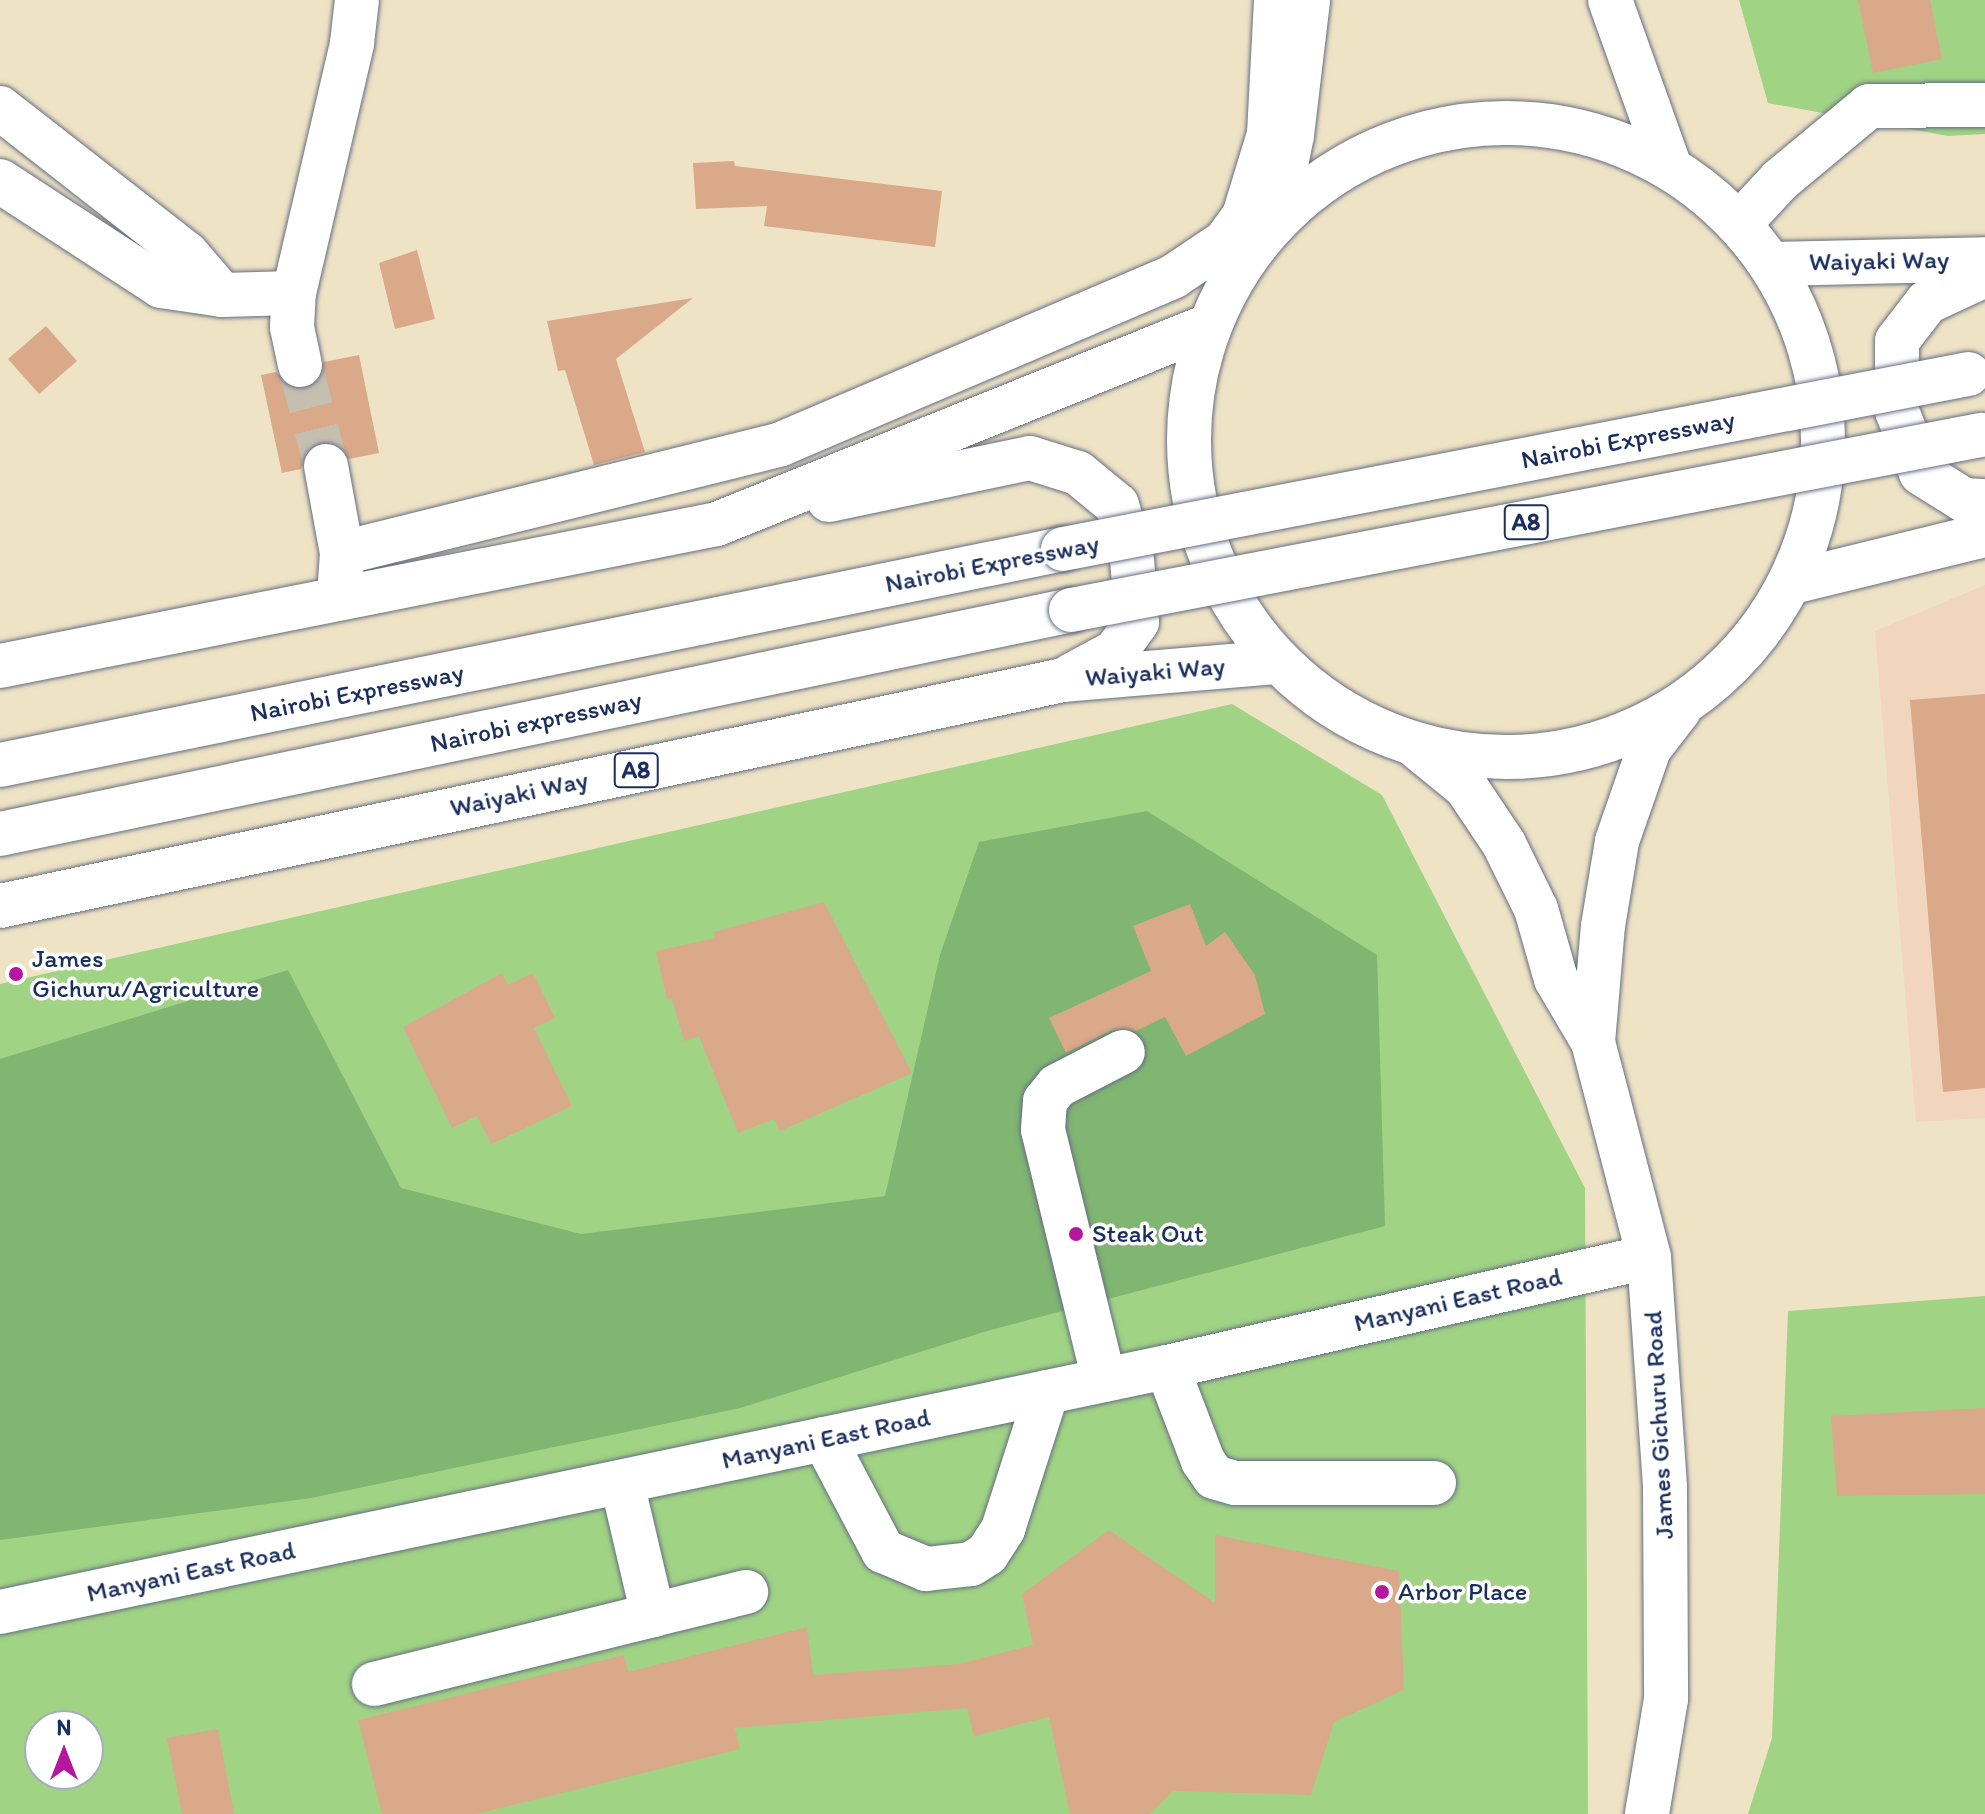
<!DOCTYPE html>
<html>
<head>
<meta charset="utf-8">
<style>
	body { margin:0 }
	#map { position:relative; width:1985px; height:1814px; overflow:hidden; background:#efe3c5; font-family:Itim,sans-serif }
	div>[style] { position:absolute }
	.built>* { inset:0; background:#f1d5bd }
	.green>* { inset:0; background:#a0d384 }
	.forest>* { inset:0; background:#80b572 }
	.building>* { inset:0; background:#daa989 }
	.minor-tunnel>* { height:44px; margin-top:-22px; transform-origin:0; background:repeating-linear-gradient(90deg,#c5bfb0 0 44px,transparent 0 66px) }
	.roads { filter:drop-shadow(0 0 2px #656e82) drop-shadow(0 0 2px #656e82) }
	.minor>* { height:44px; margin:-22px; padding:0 22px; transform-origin:22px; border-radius:22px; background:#fff }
	.major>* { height:44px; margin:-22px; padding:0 22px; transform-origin:22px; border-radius:22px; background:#fff }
	.major>.ring { margin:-22px; padding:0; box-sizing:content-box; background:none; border:44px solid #fff; border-radius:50% }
	.highway>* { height:44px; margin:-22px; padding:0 22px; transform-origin:22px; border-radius:22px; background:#fff }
	.bridges { filter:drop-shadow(0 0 2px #656e82) drop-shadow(0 0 2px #656e82) }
	.highway-bridge>* { height:44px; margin:-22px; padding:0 22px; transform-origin:22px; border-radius:22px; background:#fff }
	.dots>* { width:22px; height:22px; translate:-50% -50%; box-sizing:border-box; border:4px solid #fff; border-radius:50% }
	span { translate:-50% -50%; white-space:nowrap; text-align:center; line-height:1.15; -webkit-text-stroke:7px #fff; paint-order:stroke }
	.shield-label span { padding:2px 6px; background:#fff; border:2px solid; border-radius:6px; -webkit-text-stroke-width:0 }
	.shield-label { font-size:24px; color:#1b2f5e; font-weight:700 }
	.street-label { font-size:26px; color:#1b2f5e }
	.poi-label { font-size:26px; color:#1b2f5e }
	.left { translate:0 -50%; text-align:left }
	.north { position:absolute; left:24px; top:1710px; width:80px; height:80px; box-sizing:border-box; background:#fff; border:2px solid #a4acbf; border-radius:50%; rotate:0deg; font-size:22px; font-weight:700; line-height:32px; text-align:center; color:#1b2f5e }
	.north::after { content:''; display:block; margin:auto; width:28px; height:36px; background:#b5179e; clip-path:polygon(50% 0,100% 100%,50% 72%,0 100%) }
</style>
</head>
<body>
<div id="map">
	<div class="built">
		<div style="clip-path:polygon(1985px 585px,1985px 1118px,1916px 1122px,1875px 631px)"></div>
	</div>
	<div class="green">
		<div style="clip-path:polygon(1739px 0,1985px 0,1985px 134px,1948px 136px,1768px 103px)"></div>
		<div style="clip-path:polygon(evenodd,1232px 704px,1382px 795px,1585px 1188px,1588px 1814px,0 1814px,0 984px,1232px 704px,40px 1726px,88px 1726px,88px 1774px,40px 1774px,40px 1726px)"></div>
		<div style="clip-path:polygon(1985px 1296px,1985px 1814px,1748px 1814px,1772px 1738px,1788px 1311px)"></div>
	</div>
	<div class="forest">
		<div style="clip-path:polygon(1147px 811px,1377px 955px,1385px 1226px,987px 1331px,740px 1408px,311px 1498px,0 1540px,0 1059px,288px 970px,401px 1188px,581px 1234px,885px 1196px,940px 955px,979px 842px)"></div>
	</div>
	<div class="building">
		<div style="clip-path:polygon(1858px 0,1930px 0,1942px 59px,1873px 73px)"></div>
		<div style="clip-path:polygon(734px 161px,735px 166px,942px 191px,935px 247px,764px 226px,767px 206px,696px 209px,693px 163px)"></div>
		<div style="clip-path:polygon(417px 250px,435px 319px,395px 329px,379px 263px)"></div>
		<div style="clip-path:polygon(693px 298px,616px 359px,645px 452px,594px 465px,565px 370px,558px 371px,547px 321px)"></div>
		<div style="clip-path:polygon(46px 326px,77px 361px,39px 394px,8px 359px)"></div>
		<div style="clip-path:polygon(359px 355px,379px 453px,349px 459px,335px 443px,321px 442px,309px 448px,301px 469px,282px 473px,261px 375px,276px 372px,292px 388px,304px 390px,317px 383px,324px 362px)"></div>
		<div style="clip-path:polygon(1985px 694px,1985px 1088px,1943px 1092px,1910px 700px)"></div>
		<div style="clip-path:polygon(824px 902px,912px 1073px,780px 1131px,774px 1119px,738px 1133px,699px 1036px,684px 1041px,672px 999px,667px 1000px,656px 951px,715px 938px,714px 932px)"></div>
		<div style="clip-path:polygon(1190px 904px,1206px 946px,1225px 932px,1255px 975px,1265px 1014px,1186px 1056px,1165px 1017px,1136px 1031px,1112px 1030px,1066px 1053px,1049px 1018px,1151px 971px,1133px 926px)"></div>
		<div style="clip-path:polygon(502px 973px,508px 985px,533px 973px,555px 1018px,534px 1028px,572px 1106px,491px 1144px,477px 1116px,452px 1128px,403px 1027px)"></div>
		<div style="clip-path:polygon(1985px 1408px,1985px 1494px,1837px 1496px,1831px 1416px)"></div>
		<div style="clip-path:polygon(1109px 1530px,1215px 1603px,1215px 1535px,1399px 1571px,1404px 1690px,1334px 1722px,1311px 1795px,1173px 1791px,1149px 1814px,1070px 1814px,1049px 1717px,974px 1736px,967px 1708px,735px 1728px,740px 1749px,477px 1814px,382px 1814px,358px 1720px,624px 1655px,628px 1672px,807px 1627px,813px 1675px,959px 1664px,1033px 1645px,1022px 1594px)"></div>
		<div style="clip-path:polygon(218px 1729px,234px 1814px,182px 1814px,167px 1738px)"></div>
	</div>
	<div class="minor-tunnel">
		<div style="left:300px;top:365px;width:104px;rotate:75.6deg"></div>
	</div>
	<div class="roads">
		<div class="minor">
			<div style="left:0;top:108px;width:237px;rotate:38deg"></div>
			<div style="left:187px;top:254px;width:54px;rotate:49.5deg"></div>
			<div style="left:0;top:181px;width:192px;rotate:33.1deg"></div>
			<div style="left:161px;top:286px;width:62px;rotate:8.4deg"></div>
			<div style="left:222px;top:295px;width:72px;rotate:-1.6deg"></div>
			<div style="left:1741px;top:222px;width:57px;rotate:-47.1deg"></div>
			<div style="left:1780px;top:180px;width:116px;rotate:-39.7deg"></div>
			<div style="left:1869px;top:106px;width:116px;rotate:-0.5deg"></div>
			<div style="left:300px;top:365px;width:39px;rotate:-102deg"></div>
			<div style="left:292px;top:327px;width:34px;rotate:-87deg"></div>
			<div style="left:294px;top:293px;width:257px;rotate:-76.9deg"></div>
			<div style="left:352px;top:43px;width:43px;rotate:-83.4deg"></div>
			<div style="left:326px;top:466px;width:88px;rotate:79.6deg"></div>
			<div style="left:342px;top:553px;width:29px;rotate:94deg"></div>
			<div style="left:342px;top:553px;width:452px;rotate:-13.9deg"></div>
			<div style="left:781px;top:444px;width:427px;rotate:-23.1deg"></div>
			<div style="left:1174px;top:276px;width:61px;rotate:-33.7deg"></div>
			<div style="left:1225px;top:242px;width:32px;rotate:-54deg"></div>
			<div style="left:1244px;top:216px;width:86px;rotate:-73deg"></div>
			<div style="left:1269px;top:134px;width:134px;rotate:-87deg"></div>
			<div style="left:1167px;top:1367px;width:101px;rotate:69deg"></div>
			<div style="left:1203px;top:1461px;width:19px;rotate:55deg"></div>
			<div style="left:1214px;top:1477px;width:22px;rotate:16deg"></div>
			<div style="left:1235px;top:1483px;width:199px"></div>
			<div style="left:1104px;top:1380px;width:257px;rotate:-103.7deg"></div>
			<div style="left:1043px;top:1130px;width:29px;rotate:-86deg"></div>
			<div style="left:1045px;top:1101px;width:19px;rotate:-51deg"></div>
			<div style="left:1057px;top:1086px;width:74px;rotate:-27.3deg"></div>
			<div style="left:824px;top:1439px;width:127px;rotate:62.2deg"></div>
			<div style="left:883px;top:1551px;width:47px;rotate:22.7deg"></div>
			<div style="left:926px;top:1569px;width:45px;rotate:-6.3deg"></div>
			<div style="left:971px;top:1564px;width:19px;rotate:-32deg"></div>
			<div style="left:987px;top:1554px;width:30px;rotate:-57deg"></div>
			<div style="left:1003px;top:1529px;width:144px;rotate:-72.2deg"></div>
			<div style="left:0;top:1612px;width:1192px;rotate:-11.86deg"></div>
			<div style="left:1167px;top:1367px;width:494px;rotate:-12.9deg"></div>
			<div style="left:653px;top:1615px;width:96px;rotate:-13.9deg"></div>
			<div style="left:374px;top:1684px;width:287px;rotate:-13.9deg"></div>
			<div style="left:653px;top:1615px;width:136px;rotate:-103.2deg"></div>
		</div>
		<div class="major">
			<div style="left:1610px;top:0;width:178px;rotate:70.3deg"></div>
			<div class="ring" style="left:1189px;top:123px;width:590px;height:590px"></div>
			<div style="left:1275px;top:220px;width:87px;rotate:-78.7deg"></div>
			<div style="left:1292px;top:135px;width:136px;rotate:-83.2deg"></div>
			<div style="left:1772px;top:264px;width:213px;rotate:-1.3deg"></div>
			<div style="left:1985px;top:275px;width:64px;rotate:155deg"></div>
			<div style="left:1927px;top:302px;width:49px;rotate:127.6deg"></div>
			<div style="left:1897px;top:341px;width:70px;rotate:90deg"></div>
			<div style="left:1897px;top:411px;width:66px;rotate:68.8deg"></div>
			<div style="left:1921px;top:473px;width:51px;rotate:32.1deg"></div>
			<div style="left:1964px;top:500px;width:21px;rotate:3deg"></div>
			<div style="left:829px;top:500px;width:205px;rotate:-11.8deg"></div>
			<div style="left:1030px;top:458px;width:50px;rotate:17.4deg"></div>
			<div style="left:1078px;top:473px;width:50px;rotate:39.4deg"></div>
			<div style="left:1117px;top:505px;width:56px;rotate:74.5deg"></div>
			<div style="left:1132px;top:559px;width:63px;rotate:85.5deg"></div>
			<div style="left:1137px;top:622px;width:37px;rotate:126deg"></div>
			<div style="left:1115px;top:652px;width:49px;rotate:151.9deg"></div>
			<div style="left:1793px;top:582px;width:198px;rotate:-13.8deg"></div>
			<div style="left:0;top:666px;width:731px;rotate:-11.2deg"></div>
			<div style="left:717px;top:524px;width:529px;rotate:-21.96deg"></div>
			<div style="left:1418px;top:748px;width:62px;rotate:39.1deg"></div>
			<div style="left:1466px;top:787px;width:69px;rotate:56.3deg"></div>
			<div style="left:1504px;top:844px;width:72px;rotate:63.8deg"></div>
			<div style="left:1536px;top:909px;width:73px;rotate:74.1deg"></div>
			<div style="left:1556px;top:979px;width:73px;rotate:59.6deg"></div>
			<div style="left:1593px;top:1042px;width:222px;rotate:75.4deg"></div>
			<div style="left:1649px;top:1257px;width:232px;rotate:86deg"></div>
			<div style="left:1665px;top:1488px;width:211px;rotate:89.7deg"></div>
			<div style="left:1666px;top:1699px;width:117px;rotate:99.4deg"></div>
			<div style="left:0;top:906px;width:1087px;rotate:-12deg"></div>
			<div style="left:1063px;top:680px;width:215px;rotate:-4.8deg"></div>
			<div style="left:1593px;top:1042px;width:116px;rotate:-85.1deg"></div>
			<div style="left:1603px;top:926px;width:86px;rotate:-80.6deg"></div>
			<div style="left:1617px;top:841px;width:97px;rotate:-70.8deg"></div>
			<div style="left:1649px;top:749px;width:49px;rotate:-52.4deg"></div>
		</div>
		<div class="highway">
			<div style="left:0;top:765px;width:1085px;rotate:-11.49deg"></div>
			<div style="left:0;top:834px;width:1094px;rotate:-11.81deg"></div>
		</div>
	</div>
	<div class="bridges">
		<div class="highway-bridge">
			<div style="left:1063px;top:549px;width:922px;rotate:-10.94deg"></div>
			<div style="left:1071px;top:610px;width:927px;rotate:-10.89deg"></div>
		</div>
	</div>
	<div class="dots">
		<div style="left:16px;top:974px;background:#b5179e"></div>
		<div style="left:1076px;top:1234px;background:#b5179e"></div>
		<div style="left:1382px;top:1592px;background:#b5179e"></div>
	</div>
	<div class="shield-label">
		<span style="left:1526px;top:522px">A8</span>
		<span style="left:636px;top:770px">A8</span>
	</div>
	<div class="street-label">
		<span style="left:1879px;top:261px;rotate:-1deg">Waiyaki Way</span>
		<span style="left:1628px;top:440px;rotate:-11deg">Nairobi Expressway</span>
		<span style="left:992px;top:564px;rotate:-11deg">Nairobi Expressway</span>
		<span style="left:1155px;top:672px;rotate:-5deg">Waiyaki Way</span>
		<span style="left:357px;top:693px;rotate:-11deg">Nairobi Expressway</span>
		<span style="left:536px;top:722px;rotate:-12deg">Nairobi expressway</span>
		<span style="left:519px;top:794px;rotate:-12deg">Waiyaki Way</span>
		<span style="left:1458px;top:1300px;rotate:-13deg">Manyani East Road</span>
		<span style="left:1659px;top:1425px;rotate:-93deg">James Gichuru Road</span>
		<span style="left:826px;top:1439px;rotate:-12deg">Manyani East Road</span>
		<span style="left:191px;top:1572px;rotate:-12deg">Manyani East Road</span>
	</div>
	<div class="poi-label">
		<span class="left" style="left:32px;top:974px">James<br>Gichuru/Agriculture</span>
		<span class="left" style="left:1092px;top:1234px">Steak Out</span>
		<span class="left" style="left:1398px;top:1592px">Arbor Place</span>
	</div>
	<div class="north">N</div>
</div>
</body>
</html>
